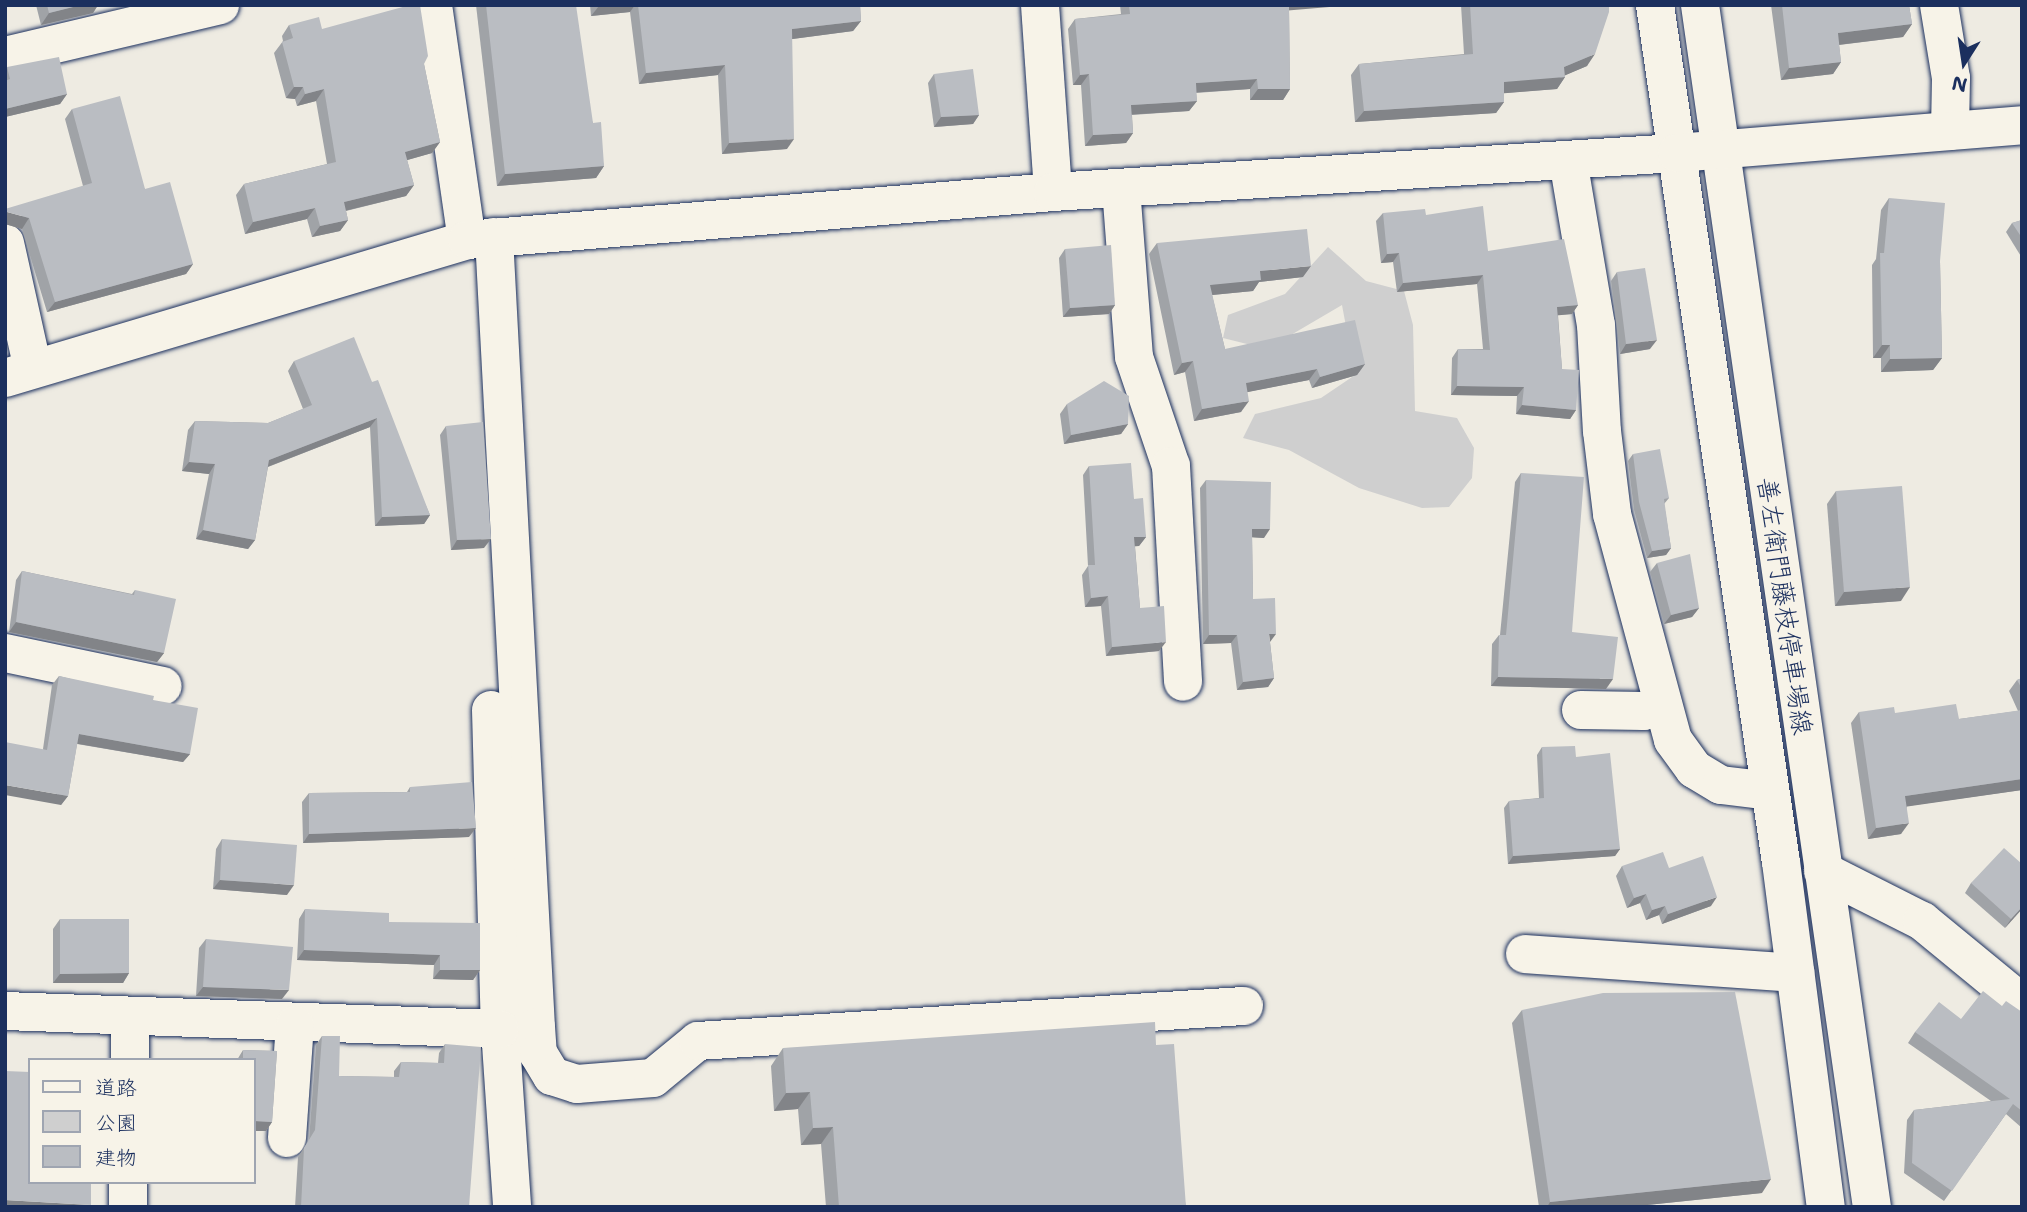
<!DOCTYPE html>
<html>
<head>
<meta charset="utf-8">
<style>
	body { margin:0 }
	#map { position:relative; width:2027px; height:1212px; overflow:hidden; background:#eeebe2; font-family:"Shantell Sans","Klee One",sans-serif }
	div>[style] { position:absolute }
	.green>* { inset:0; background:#cfcfcf }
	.roads { filter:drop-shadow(0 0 2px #1b2f5e) drop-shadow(0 0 2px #1b2f5e) }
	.street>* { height:38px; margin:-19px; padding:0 19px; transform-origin:19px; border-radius:19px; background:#f7f3e8 }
	.secondary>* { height:38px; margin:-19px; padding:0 19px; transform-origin:19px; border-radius:19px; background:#f7f3e8 }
	.wall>* { inset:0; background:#a0a3a7 }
	.shaded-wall>* { inset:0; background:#828488 }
	.building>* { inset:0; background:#babdc2 }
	span { translate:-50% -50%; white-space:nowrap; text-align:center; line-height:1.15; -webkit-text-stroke:6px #f7f3e8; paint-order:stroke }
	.street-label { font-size:26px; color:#1b2f5e }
	.frame { position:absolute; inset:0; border:7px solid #1b2f5e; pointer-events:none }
	.legend { position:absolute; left:28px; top:1058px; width:228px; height:126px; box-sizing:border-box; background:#f7f3e8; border:2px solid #9fa5b1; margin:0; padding:9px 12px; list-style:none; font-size:21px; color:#1b2f5e }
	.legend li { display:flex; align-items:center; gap:14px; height:35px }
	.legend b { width:35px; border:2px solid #9fa5b1 }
	.north { position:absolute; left:1929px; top:28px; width:70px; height:70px; -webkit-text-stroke:5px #f7f3e8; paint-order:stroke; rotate:192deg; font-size:19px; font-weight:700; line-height:28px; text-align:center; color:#1b2f5e }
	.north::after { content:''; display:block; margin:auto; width:24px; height:32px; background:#1b2f5e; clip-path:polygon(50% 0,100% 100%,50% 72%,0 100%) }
</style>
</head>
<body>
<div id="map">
	<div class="green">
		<div style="clip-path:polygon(1328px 247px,1366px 281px,1404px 291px,1413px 325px,1415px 411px,1457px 418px,1474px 448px,1472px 478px,1449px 507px,1422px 508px,1359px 488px,1289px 450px,1243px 438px,1255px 414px,1321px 398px,1355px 375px,1342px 305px,1267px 349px,1223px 338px,1228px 315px,1285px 294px)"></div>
	</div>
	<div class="roads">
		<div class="street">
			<div style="left:433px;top:5px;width:237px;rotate:81.8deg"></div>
			<div style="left:1040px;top:5px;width:187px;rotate:86deg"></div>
			<div style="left:1939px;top:5px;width:74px;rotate:80.7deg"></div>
			<div style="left:1951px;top:78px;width:53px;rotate:91.1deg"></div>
			<div style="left:5px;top:56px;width:221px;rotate:-13.3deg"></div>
			<div style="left:1568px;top:160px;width:167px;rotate:80.4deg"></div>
			<div style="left:1596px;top:325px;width:106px;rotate:86.8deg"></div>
			<div style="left:1602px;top:431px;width:84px;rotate:83.1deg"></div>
			<div style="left:1612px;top:514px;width:234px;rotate:74.9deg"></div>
			<div style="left:1673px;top:740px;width:36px;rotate:54deg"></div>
			<div style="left:1694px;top:769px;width:31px;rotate:31deg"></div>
			<div style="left:1721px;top:785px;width:49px;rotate:7deg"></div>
			<div style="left:1121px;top:188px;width:169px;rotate:85.6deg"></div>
			<div style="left:1134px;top:357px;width:115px;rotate:71.3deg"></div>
			<div style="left:1171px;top:466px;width:216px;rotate:86.8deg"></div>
			<div style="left:494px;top:237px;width:791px;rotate:86.96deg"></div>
			<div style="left:536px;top:1027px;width:26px;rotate:86deg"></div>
			<div style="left:538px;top:1053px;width:27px;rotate:59deg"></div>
			<div style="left:552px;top:1076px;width:26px;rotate:18deg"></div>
			<div style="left:577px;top:1084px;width:76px;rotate:-4.5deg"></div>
			<div style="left:653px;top:1078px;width:58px;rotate:-39.4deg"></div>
			<div style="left:698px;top:1041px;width:547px;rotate:-3.67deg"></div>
			<div style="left:5px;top:243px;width:129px;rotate:77.5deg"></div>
			<div style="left:5px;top:653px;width:161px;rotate:11.8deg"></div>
			<div style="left:491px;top:710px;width:319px;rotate:88.4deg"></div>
			<div style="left:500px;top:1029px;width:178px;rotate:86.1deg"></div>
			<div style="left:1581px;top:710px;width:63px;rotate:0.9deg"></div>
			<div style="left:1644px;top:711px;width:20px;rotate:-20deg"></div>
			<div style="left:1823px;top:871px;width:111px;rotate:26.8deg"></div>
			<div style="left:1922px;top:921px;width:129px;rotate:39.4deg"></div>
			<div style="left:1525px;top:954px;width:271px;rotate:4deg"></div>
			<div style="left:5px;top:1011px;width:495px;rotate:2.1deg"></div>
			<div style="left:130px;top:1060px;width:43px;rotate:-90deg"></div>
			<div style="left:287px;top:1138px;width:113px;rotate:-86deg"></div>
			<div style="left:128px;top:1207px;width:25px;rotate:-90deg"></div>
		</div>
		<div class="secondary">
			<div style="left:1655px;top:5px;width:866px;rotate:81.64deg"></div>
			<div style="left:1781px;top:862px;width:348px;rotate:82.6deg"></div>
			<div style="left:1700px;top:5px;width:1214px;rotate:81.86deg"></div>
			<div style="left:5px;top:378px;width:482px;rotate:-16.6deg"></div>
			<div style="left:467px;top:240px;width:588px;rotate:-4.68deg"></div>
			<div style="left:1053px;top:192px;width:625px;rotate:-3.58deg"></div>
			<div style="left:1677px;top:153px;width:346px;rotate:-4.6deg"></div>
		</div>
	</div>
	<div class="wall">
		<div style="clip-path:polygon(36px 5px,98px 5px,93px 13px,41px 25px)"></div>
		<div style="clip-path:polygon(476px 5px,531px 5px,593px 123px,604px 166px,596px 178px,497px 186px)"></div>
		<div style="clip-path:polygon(590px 5px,860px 5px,861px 21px,853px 31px,792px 39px,787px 149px,722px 154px,718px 75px,639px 84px,630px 12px,591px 16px)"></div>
		<div style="clip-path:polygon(1120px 5px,1186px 5px,1186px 7px,1289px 10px,1290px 89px,1283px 100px,1250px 100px,1250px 89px,1196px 93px,1197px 101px,1189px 111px,1132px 115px,1133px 133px,1126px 143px,1085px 146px,1081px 85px,1073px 85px,1068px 29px,1075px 19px,1121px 14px)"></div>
		<div style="clip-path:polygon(1461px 5px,1609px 5px,1587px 66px,1565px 75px,1565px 77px,1557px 89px,1504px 93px,1504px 102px,1496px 113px,1355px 122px,1351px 75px,1359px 64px,1464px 54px)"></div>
		<div style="clip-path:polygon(1771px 5px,1909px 5px,1912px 24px,1903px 37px,1839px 45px,1841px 62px,1833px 74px,1781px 80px)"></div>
		<div style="clip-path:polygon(289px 25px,322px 29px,424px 64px,440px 142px,432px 153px,407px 160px,414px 185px,406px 196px,346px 211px,348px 220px,340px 231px,312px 237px,307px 219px,245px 234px,236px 195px,244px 184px,327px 164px,316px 101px,297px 106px,295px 99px,286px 98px,274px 53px,283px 41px,282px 36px)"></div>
		<div style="clip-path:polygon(7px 67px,67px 94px,60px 104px,5px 117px,5px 70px)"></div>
		<div style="clip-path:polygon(934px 74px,979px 115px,973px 124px,934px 127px,928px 83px)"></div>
		<div style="clip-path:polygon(72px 109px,145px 189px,193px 264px,186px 274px,47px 312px,22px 229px,5px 224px,83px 186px,65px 119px)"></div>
		<div style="clip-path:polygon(1889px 198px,1940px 261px,1942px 358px,1933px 370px,1881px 372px,1881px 358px,1873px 358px,1872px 265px,1876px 259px,1881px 210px)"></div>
		<div style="clip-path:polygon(1383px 213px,1426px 215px,1488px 251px,1578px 305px,1572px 314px,1558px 315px,1562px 369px,1576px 410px,1570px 419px,1516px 414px,1517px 396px,1451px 395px,1452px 358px,1458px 349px,1483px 349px,1477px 284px,1397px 292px,1393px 262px,1381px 263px,1376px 221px)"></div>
		<div style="clip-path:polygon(2022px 220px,2022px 258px,2006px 232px,2012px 223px)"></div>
		<div style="clip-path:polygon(1157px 243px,1303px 277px,1259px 282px,1253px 291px,1212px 295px,1225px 349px,1365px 364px,1357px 375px,1312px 388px,1309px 380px,1247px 392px,1241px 412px,1194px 421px,1185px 372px,1174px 375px,1149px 254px)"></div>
		<div style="clip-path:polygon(1065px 249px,1115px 305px,1109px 314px,1063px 317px,1059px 258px)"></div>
		<div style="clip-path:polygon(1617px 272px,1650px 349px,1620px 354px,1611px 281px)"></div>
		<div style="clip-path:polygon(294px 361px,372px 382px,430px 515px,424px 524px,375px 526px,370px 427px,268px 467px,255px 540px,248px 549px,196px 539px,209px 474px,182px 471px,188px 430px,195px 421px,268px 423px,303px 409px,288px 371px)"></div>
		<div style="clip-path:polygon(1067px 404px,1128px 424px,1121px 434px,1064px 444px,1060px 414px)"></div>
		<div style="clip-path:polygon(446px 426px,484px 548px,451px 550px,440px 435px)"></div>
		<div style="clip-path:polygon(1633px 454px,1669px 498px,1664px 504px,1671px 548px,1666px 555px,1647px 558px,1634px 510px,1628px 461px)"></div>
		<div style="clip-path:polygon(1089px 466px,1134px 499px,1146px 537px,1139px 546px,1135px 546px,1140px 608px,1159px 651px,1106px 656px,1101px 606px,1085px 607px,1082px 575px,1088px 566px,1083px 475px)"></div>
		<div style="clip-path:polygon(1521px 473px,1572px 632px,1606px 689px,1491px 686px,1492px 644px,1499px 635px,1500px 635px,1515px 482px)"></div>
		<div style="clip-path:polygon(1206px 480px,1264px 538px,1252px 537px,1253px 599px,1270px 642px,1274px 678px,1268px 687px,1237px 690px,1231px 643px,1203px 644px,1200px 488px)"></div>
		<div style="clip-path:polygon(1836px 491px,1901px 601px,1835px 606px,1827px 504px)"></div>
		<div style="clip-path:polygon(1657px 563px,1699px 608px,1692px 617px,1664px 624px,1650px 572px)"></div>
		<div style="clip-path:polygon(22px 571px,132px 594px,135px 590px,164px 653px,157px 662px,9px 632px,16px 580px)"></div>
		<div style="clip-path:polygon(59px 676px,153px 700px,190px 754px,183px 762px,77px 744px,68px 796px,61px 805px,43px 749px,52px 685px)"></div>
		<div style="clip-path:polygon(2022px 678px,2022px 790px,1907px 806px,1901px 834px,1868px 839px,1851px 723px,1859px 712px,1895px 713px,1959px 719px,2018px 711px,2009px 691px,2017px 680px)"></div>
		<div style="clip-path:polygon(1542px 747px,1576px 757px,1620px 849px,1615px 856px,1508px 864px,1504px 808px,1509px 801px,1539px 798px,1537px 755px)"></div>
		<div style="clip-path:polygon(410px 787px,469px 837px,303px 843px,302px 802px,309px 793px,407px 792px)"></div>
		<div style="clip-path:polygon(222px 839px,287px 895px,213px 889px,216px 849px)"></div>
		<div style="clip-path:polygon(2022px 864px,2022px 909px,2005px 928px,1965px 893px,1971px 883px)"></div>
		<div style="clip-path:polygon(1622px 866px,1669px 868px,1711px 906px,1662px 924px,1659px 915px,1646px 920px,1640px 903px,1627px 908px,1616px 876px)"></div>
		<div style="clip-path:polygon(305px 909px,389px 922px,480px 970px,473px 980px,433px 979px,434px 965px,297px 960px,299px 919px)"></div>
		<div style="clip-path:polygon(60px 919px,129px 973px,123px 983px,53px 983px,53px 929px)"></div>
		<div style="clip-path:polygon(206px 939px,282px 999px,196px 996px,199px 948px)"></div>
		<div style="clip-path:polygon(1522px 1010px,1762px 1193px,1628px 1207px,1539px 1207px,1512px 1023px)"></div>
		<div style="clip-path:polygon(2022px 1012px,2022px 1128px,2006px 1114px,1944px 1201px,1904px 1173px,1907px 1120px,1914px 1110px,1991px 1101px,1908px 1043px,1915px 1032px,1961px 1019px)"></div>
		<div style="clip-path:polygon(322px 1036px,339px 1076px,394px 1077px,394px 1071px,401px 1062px,438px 1063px,439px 1053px,445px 1044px,469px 1207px,295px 1207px,298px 1157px,309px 1140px,316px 1045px)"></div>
		<div style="clip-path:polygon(1156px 1045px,1186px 1207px,826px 1207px,821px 1144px,801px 1145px,798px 1109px,774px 1111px,771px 1066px,783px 1048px)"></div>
		<div style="clip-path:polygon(243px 1050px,277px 1051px,272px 1122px,266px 1131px,254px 1131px,254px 1060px,237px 1060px)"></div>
	</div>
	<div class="shaded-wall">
		<div style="clip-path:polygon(81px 5px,98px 5px,93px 13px,41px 25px,49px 13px)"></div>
		<div style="clip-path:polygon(605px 5px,635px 5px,630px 12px,591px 16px,599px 6px)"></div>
		<div style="clip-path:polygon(1286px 5px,1353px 5px,1282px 11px)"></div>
		<div style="clip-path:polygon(861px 21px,853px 31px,785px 40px,792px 29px)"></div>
		<div style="clip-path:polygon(1912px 24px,1903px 37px,1829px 46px,1838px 33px)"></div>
		<div style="clip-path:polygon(1595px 54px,1587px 66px,1559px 78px,1565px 77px,1557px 89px,1495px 94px,1504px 82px,1564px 67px)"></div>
		<div style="clip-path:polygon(1841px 62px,1833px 74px,1781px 80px,1789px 68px)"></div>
		<div style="clip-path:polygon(725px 65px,718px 75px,639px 84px,646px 73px)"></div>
		<div style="clip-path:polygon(1089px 74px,1081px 85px,1073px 85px,1080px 75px)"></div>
		<div style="clip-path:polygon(1257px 79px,1250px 89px,1188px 93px,1196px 83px)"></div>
		<div style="clip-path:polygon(294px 87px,303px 87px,295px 99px,286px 98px)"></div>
		<div style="clip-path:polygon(324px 89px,316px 101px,297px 106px,305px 94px)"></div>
		<div style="clip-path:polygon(1258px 89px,1290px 89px,1283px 100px,1250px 100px)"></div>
		<div style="clip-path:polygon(67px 94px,60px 104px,5px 117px,5px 109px)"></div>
		<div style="clip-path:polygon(1197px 101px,1189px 111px,1124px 115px,1131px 105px)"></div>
		<div style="clip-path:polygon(1504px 102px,1496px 113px,1355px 122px,1364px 111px)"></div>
		<div style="clip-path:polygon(979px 115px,973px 124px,934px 127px,941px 117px)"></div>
		<div style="clip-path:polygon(1133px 133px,1126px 143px,1085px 146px,1093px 135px)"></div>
		<div style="clip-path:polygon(794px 139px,787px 149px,722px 154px,729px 143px)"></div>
		<div style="clip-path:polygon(440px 142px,432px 153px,397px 163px,405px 152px)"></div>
		<div style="clip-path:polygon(604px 166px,596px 178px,497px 186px,505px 174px)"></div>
		<div style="clip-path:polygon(414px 185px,406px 196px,336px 213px,344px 202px)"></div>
		<div style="clip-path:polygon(315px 208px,307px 219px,245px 234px,253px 222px)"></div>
		<div style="clip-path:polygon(7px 212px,29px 218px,22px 229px,5px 224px,5px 213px)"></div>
		<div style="clip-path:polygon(348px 220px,340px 231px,312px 237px,320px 226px)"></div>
		<div style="clip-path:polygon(1399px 253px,1393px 262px,1381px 263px,1387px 254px)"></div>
		<div style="clip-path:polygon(193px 264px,186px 274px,47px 312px,55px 302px)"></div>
		<div style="clip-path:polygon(1311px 266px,1303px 277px,1259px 282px,1253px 291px,1202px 296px,1210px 285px,1260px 271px)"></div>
		<div style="clip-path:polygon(1483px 275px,1477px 284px,1397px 292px,1403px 283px)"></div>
		<div style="clip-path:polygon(1115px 305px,1109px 314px,1063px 317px,1070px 308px)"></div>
		<div style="clip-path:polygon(1578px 305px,1572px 314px,1551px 316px,1557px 307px)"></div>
		<div style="clip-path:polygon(1657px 340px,1650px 349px,1620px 354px,1626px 344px)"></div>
		<div style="clip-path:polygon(1882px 345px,1890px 345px,1881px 358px,1873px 358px)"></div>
		<div style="clip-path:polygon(1942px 358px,1933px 370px,1881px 372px,1890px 359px)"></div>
		<div style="clip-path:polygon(1193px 361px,1185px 372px,1174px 375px,1182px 363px)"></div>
		<div style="clip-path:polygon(1365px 364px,1357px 375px,1312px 388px,1320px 377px)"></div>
		<div style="clip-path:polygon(1317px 369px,1309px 380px,1238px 394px,1246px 383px)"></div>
		<div style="clip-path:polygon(1457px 386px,1524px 387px,1517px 396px,1451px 395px)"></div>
		<div style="clip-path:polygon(1249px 401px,1241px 412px,1194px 421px,1202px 409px)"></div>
		<div style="clip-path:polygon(1522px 405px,1576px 410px,1570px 419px,1516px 414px)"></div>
		<div style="clip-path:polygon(377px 418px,370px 427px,262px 469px,269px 460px)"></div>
		<div style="clip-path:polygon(1128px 424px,1121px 434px,1064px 444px,1071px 435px)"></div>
		<div style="clip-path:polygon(189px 462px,215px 464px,209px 474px,182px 471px)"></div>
		<div style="clip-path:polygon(430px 515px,424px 524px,375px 526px,382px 517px)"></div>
		<div style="clip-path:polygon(1252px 529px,1270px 529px,1264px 538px,1246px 537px)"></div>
		<div style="clip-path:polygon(203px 530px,255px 540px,248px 549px,196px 539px)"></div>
		<div style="clip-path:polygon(1134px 537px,1146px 537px,1139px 546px,1128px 547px)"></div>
		<div style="clip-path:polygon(491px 539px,484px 548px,451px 550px,457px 540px)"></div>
		<div style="clip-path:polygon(1671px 548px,1666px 555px,1647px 558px,1652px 551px)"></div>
		<div style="clip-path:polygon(1910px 587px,1901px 601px,1835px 606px,1844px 592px)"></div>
		<div style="clip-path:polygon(1108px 596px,1101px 606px,1085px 607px,1091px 598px)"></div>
		<div style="clip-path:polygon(1699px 608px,1692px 617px,1664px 624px,1671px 615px)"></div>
		<div style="clip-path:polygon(16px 622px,164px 653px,157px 662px,9px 632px)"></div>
		<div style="clip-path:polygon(1269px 634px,1276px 634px,1270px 642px)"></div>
		<div style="clip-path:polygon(1209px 635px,1237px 635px,1231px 643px,1203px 644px)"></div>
		<div style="clip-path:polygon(1166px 642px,1159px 651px,1106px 656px,1112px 647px)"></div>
		<div style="clip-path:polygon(1498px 677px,1613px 679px,1606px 689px,1491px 686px)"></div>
		<div style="clip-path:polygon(1274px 678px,1268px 687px,1237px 690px,1243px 682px)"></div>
		<div style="clip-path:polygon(79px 734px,190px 754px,183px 762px,73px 743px)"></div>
		<div style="clip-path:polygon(2022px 779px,2022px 790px,1897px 808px,1905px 796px)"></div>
		<div style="clip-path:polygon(5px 785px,68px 796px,61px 805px,5px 795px)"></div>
		<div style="clip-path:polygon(1909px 823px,1901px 834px,1868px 839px,1876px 828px)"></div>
		<div style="clip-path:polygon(476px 828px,469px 837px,303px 843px,309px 834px)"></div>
		<div style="clip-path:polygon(1620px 849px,1615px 856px,1508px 864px,1513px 856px)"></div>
		<div style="clip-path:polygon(220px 880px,294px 885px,287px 895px,213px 889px)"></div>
		<div style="clip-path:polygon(1646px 894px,1640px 903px,1627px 908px,1634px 898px)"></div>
		<div style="clip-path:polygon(1717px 897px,1711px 906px,1662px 924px,1668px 914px)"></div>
		<div style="clip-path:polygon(1665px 906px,1659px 915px,1646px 920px,1652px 910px)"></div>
		<div style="clip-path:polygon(2022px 907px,2022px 909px,2005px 928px,2011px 919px)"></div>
		<div style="clip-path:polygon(304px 950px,440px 955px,434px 965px,297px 960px)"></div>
		<div style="clip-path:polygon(440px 970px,480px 970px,473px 980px,433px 979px)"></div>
		<div style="clip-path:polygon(129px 973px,123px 983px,53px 983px,60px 974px)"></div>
		<div style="clip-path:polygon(203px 987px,289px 990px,282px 999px,196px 996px)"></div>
		<div style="clip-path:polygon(810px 1092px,798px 1109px,774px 1111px,786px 1093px)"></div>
		<div style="clip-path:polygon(254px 1121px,272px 1122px,266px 1131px,254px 1131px)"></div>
		<div style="clip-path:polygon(833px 1127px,821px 1144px,801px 1145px,813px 1128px)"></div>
		<div style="clip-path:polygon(1771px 1179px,1762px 1193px,1628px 1207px,1547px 1207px,1550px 1202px)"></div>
		<div style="clip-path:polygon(5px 1200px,91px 1205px,90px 1207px,5px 1207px)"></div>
	</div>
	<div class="building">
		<div style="clip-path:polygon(47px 5px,81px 5px,49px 13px)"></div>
		<div style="clip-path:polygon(410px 5px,420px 5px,428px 56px,424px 64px,440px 142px,405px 152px,414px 185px,344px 202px,348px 220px,320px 226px,315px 208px,253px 222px,244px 184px,336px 162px,324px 89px,305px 94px,303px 87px,294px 87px,282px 42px,293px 38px,289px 25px,319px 17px,322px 29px)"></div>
		<div style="clip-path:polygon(486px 5px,576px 5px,593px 123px,601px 122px,604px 166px,505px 174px)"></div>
		<div style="clip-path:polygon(638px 5px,860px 5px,861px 21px,792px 29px,794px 139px,729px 143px,725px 65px,646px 73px)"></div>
		<div style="clip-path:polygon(1129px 5px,1186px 5px,1186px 7px,1225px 5px,1289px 5px,1290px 89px,1258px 89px,1257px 79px,1196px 83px,1197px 101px,1131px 105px,1133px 133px,1093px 135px,1089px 74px,1080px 75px,1075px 19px,1130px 14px)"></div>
		<div style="clip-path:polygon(1470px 5px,1609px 5px,1609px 12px,1595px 54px,1564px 67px,1565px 77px,1504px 82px,1504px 102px,1364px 111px,1359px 64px,1473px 54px)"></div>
		<div style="clip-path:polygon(1782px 5px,1909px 5px,1912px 24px,1838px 33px,1841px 62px,1789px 68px)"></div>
		<div style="clip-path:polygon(59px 57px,67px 94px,5px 109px,5px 81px,10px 79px,7px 67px)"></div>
		<div style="clip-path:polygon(973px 69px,979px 115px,941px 117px,934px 74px)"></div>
		<div style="clip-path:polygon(120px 96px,145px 189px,170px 182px,193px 264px,55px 302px,29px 218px,7px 212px,5px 213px,5px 209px,92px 183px,72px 109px)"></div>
		<div style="clip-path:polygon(1889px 198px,1945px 203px,1940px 261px,1942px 358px,1890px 359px,1890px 345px,1882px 345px,1880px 253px,1884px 253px)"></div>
		<div style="clip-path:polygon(1483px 206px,1488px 251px,1564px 239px,1578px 305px,1557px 307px,1562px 369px,1579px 370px,1576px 410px,1522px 405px,1524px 387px,1457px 386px,1458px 349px,1490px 350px,1483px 275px,1403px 283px,1399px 253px,1387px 254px,1383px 213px,1425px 209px,1426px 215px)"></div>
		<div style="clip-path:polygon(2022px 220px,2022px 238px,2012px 223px)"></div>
		<div style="clip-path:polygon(1307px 229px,1311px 266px,1260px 271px,1261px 280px,1210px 285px,1225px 349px,1355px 320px,1365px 364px,1320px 377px,1317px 369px,1246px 383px,1249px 401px,1202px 409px,1193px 361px,1182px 363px,1157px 243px)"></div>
		<div style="clip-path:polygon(1111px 245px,1115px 305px,1070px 308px,1065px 249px)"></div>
		<div style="clip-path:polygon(1645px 268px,1657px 340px,1626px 344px,1617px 272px)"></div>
		<div style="clip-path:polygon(354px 337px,372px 382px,378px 380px,430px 515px,382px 517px,377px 418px,269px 460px,255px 540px,203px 530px,215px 464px,189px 462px,195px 421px,268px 423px,312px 405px,294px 361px)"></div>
		<div style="clip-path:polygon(1104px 381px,1129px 396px,1128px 424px,1071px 435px,1067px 404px)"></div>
		<div style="clip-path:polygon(483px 422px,491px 539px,457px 540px,446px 426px)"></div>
		<div style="clip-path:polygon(1660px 449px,1669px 498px,1664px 499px,1671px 548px,1652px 551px,1639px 502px,1633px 454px)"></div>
		<div style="clip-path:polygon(1131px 463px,1134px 499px,1143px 498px,1146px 537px,1134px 537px,1140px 608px,1164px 606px,1166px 642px,1112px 647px,1108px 596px,1091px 598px,1088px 565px,1095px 565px,1089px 466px)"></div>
		<div style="clip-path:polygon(1521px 473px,1584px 477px,1572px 632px,1618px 637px,1613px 679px,1498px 677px,1499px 635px,1506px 635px)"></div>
		<div style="clip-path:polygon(1206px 480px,1271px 482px,1270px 529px,1252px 529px,1253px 599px,1275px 598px,1276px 634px,1269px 634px,1274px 678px,1243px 682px,1237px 635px,1209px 635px)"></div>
		<div style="clip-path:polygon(1902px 486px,1910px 587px,1844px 592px,1836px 491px)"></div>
		<div style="clip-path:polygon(1690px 554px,1699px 608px,1671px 615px,1657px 563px)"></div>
		<div style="clip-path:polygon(22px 571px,134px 595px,135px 590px,176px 599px,164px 653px,16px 622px)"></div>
		<div style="clip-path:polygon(59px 676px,154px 696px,153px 700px,198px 708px,190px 754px,79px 734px,68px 796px,5px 785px,5px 742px,47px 750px)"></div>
		<div style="clip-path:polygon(2022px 678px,2022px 689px,2017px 680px)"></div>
		<div style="clip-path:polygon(1956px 704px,1959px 719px,2022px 710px,2022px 779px,1905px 796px,1909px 823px,1876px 828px,1859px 712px,1894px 707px,1895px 713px)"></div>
		<div style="clip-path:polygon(1575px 746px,1576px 757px,1610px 753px,1620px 849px,1513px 856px,1509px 801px,1544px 798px,1542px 747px)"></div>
		<div style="clip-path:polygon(472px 782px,476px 828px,309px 834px,309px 793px,410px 792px,410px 787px)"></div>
		<div style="clip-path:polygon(222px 839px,297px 845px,294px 885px,220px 880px)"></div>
		<div style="clip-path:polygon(2004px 848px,2022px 864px,2022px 907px,2011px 919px,1971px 883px)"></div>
		<div style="clip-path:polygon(1663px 852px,1669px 868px,1703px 856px,1717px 897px,1668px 914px,1665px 906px,1652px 910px,1646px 894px,1634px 898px,1622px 866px)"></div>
		<div style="clip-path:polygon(305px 909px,389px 913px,389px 922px,480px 923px,480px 970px,440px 970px,440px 955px,304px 950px)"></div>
		<div style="clip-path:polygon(60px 919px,129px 919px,129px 973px,60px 974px)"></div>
		<div style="clip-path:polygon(206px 939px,293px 947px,289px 990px,203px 987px)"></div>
		<div style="clip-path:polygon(1983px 991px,2002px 1006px,2006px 1001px,2022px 1012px,2022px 1111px,2013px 1104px,1952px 1191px,1912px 1163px,1914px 1110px,2010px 1099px,1915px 1032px,1939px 1002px,1961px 1019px)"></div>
		<div style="clip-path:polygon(1735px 992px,1771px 1179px,1550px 1202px,1522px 1010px,1603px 993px)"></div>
		<div style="clip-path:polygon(1155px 1022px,1156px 1045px,1174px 1044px,1186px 1207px,839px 1207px,833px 1127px,813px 1128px,810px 1092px,786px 1093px,783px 1048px)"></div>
		<div style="clip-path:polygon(322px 1036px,340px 1036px,339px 1076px,399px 1077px,401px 1062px,444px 1063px,445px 1044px,481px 1047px,469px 1207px,301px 1207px,304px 1148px,315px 1130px)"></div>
		<div style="clip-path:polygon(243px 1050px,277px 1051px,272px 1122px,254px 1121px,254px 1060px,243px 1060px)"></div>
		<div style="clip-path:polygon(5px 1071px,30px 1072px,30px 1182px,91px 1182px,91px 1205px,5px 1200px)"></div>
	</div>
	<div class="street-label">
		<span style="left:1785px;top:606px;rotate:82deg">善左衛門藤枝停車場線</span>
	</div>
	<div class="frame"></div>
	<ul class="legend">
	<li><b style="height:9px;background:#f7f3e8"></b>道路</li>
	<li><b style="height:19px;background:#cfcfcf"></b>公園</li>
	<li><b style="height:19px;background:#babdc2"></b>建物</li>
	</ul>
	<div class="north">N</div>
</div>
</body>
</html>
